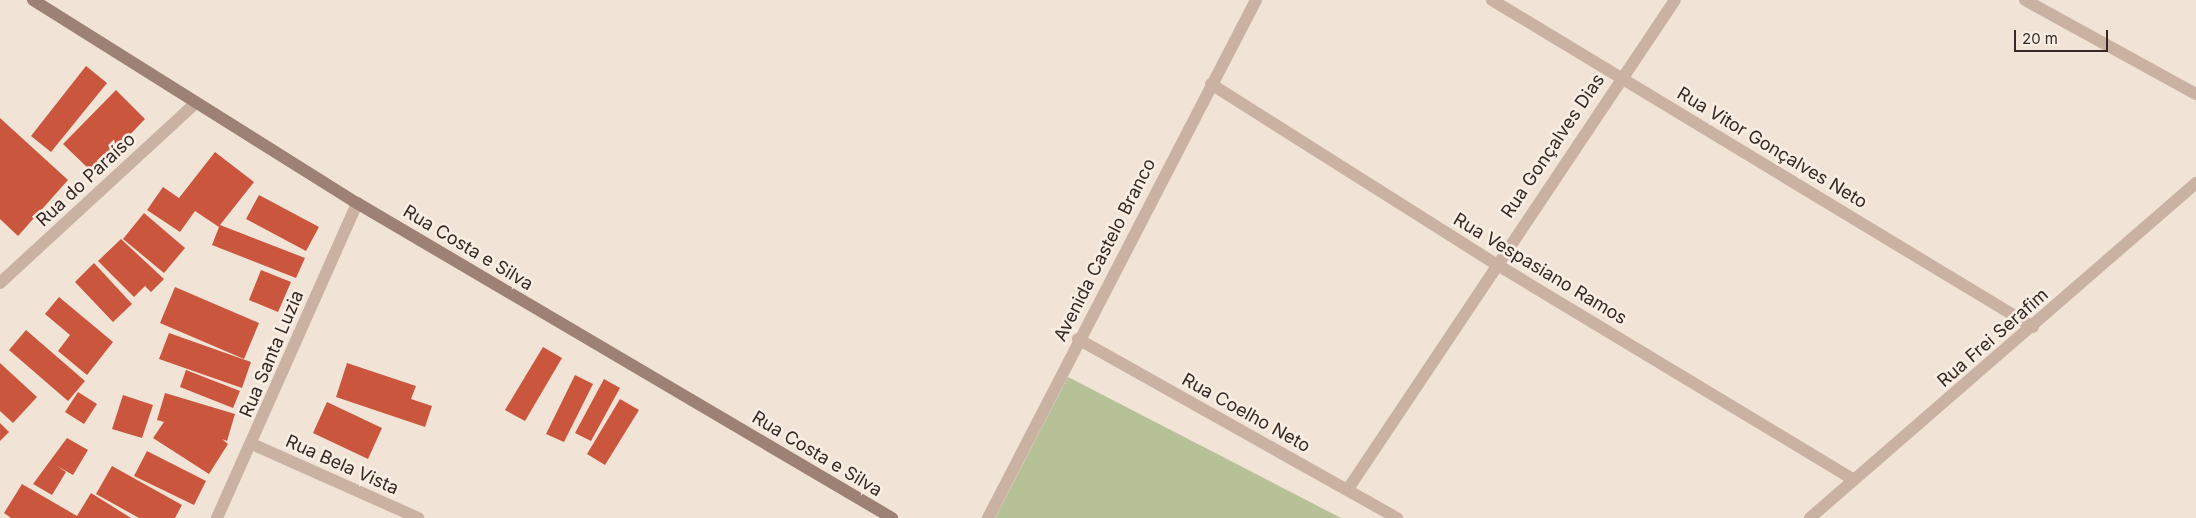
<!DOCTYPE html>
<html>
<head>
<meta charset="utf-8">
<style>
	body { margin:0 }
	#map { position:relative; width:2196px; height:518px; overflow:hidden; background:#f2e3d7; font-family:Inter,sans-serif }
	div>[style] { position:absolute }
	.green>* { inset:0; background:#b6c197 }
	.building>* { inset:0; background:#ca563d }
	.street>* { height:12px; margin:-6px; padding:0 6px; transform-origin:6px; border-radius:6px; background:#cab2a3 }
	.secondary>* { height:12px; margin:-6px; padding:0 6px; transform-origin:6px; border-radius:6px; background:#9d8175 }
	span { translate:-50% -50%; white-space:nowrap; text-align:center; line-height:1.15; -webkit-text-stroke:5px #f9eee4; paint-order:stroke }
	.street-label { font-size:18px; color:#352925 }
	.scale { position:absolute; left:2014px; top:30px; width:94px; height:22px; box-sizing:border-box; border:2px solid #352925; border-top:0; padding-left:6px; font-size:15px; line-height:18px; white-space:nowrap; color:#352925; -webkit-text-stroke:4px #f9eee4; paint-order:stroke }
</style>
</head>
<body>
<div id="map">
	<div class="green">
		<div style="clip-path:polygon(1068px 377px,1341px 518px,995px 518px)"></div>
	</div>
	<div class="building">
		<div style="clip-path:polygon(86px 66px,107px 83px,51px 152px,31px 136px)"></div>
		<div style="clip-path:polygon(116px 90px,145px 119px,93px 173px,63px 144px)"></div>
		<div style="clip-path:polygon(0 118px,68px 180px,18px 236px,0 219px)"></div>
		<div style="clip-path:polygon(215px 152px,254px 182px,220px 225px,305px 258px,296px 278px,212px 245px,219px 227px,195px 211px,180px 232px,147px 210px,163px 187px,179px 198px)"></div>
		<div style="clip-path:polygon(259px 195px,319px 227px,306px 251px,246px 219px)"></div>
		<div style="clip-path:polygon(144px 213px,185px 248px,164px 273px,123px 239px)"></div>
		<div style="clip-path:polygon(121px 239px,164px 279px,151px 292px,145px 286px,134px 297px,98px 261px)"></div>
		<div style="clip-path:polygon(94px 263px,132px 304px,113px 322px,75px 282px)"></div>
		<div style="clip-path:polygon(261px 270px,291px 282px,278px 312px,249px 300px)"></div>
		<div style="clip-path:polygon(175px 287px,259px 323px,244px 359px,160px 323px)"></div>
		<div style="clip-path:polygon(59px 297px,113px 342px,87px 375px,58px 351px,70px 335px,45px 314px)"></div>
		<div style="clip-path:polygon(26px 330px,85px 381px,68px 401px,9px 350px)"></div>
		<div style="clip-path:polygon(169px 333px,251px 362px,242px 388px,159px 359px)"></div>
		<div style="clip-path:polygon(543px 347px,562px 358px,525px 421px,505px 410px)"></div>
		<div style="clip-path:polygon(0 363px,37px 397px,13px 423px,0 411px)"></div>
		<div style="clip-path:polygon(347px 363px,416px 386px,411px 399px,432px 406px,425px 427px,336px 397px)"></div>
		<div style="clip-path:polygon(186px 370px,240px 391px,233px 408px,180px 387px)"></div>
		<div style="clip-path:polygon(575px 375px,593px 384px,564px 442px,546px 434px)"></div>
		<div style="clip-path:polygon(604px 379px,620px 388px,591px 441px,575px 433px)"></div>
		<div style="clip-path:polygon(78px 392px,97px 404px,84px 424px,65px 412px)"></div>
		<div style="clip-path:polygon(165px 393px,235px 414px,227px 441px,222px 439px,228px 444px,209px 474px,153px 438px,164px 422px,157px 420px)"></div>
		<div style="clip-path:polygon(123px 395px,153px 405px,142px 438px,112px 429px)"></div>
		<div style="clip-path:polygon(620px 399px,639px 410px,605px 465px,587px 454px)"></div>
		<div style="clip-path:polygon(327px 402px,382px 428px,368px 459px,313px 433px)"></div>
		<div style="clip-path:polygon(0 423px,9px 432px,0 441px)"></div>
		<div style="clip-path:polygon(67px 438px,88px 450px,73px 475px,57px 466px,66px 472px,52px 495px,33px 484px)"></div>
		<div style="clip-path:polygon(147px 451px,206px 481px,194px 505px,134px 476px)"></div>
		<div style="clip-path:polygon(112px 466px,182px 505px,175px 518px,139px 518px,96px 494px)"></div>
		<div style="clip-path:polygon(22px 484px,77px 516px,91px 493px,131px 518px,11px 518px,4px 513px)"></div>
	</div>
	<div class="street">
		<div style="left:1492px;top:0;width:632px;rotate:31.15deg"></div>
		<div style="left:2025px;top:0;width:195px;rotate:28.8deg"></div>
		<div style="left:1211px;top:84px;width:337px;rotate:32.3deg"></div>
		<div style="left:1496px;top:264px;width:418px;rotate:31.1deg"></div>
		<div style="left:0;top:283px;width:266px;rotate:-42.6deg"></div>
		<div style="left:1078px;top:339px;width:366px;rotate:29.3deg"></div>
		<div style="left:252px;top:444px;width:182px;rotate:24deg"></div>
		<div style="left:1348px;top:489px;width:588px;rotate:-56.23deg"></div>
		<div style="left:217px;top:518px;width:345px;rotate:-66deg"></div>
		<div style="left:988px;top:518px;width:583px;rotate:-62.64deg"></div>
		<div style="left:1810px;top:518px;width:511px;rotate:-40.95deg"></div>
	</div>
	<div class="secondary">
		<div style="left:33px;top:0;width:382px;rotate:32.1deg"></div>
		<div style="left:357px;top:203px;width:621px;rotate:30.49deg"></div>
	</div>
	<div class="street-label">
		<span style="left:1553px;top:146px;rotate:-56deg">Rua Gonçalves Dias</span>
		<span style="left:1772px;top:148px;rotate:31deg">Rua Vitor Gonçalves Neto</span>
		<span style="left:86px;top:180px;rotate:-43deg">Rua do Paraíso</span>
		<span style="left:468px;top:248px;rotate:31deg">Rua Costa e Silva</span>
		<span style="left:1105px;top:250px;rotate:-63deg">Avenida Castelo Branco</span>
		<span style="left:1540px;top:269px;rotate:31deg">Rua Vespasiano Ramos</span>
		<span style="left:1993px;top:338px;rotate:-41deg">Rua Frei Serafim</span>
		<span style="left:272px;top:354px;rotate:-67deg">Rua Santa Luzia</span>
		<span style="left:1246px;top:413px;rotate:29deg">Rua Coelho Neto</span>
		<span style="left:817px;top:454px;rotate:31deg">Rua Costa e Silva</span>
		<span style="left:342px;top:465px;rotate:24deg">Rua Bela Vista</span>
	</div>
	<div class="scale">20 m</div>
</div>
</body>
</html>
